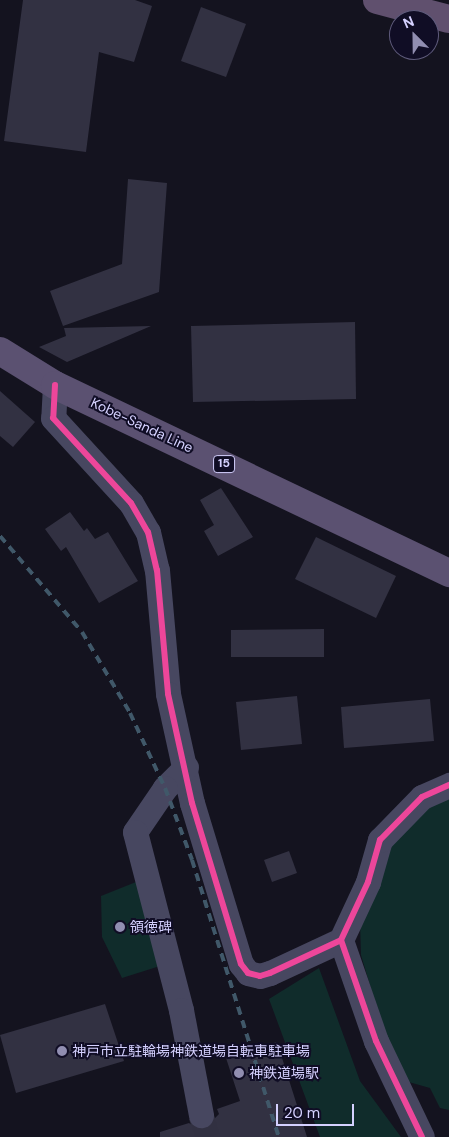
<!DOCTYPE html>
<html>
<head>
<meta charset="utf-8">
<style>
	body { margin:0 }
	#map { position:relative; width:449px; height:1137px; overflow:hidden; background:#14131f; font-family:"DM Sans","Noto Sans JP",sans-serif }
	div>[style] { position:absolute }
	.green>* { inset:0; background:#102c2b }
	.building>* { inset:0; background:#323142 }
	.minor-tunnel>* { height:25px; margin-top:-12.5px; transform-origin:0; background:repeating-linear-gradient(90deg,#313041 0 25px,transparent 0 37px) }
	.minor>* { height:25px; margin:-12.5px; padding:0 12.5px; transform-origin:12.5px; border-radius:12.5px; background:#474760 }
	.primary>* { height:28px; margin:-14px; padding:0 14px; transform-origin:14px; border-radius:14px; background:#5b5171 }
	.trunk>* { height:28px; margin:-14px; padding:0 14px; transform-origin:14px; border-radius:14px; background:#60506e }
	.rail>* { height:4px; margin-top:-2px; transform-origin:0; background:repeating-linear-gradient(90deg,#405869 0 8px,transparent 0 14px) }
	.cycleway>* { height:6px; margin:-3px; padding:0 3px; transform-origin:3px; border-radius:3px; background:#ed469a }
	.dots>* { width:14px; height:14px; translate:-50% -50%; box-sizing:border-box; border:2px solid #100d25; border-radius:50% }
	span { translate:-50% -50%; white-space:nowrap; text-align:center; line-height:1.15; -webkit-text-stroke:4px #100d25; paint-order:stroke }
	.shield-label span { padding:1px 4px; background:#100d25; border:1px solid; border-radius:4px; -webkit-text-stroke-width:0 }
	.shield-label { font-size:12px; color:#d5d1ff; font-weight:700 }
	.street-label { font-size:14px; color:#d5d1ff }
	.poi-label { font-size:14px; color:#d5d1ff }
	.left { translate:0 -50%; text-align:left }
	.north { position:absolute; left:389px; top:10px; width:50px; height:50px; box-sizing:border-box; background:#100d25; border:1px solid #5f5b7c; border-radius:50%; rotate:337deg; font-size:14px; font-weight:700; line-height:20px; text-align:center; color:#d5d1ff }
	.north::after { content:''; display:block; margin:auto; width:18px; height:22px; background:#918eb1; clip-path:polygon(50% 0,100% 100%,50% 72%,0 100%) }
	.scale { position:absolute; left:276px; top:1104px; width:78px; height:22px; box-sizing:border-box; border:2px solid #d5d1ff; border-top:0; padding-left:6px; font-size:15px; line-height:18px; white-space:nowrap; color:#d5d1ff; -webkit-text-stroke:4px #100d25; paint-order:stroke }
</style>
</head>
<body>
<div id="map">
	<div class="green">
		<div style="clip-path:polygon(449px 797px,449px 1110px,440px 1108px,430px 1088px,398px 1079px,361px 955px,360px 922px,386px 846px,426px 807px)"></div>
		<div style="clip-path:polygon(136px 882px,160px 966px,122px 978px,102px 937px,101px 896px)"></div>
		<div style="clip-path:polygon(319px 968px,360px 1081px,401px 1137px,320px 1137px,269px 999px)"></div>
	</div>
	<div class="building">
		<div style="clip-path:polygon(23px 0,135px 0,152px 6px,134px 62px,99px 52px,86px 152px,4px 141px)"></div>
		<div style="clip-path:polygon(201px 7px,246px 24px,226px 77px,181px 61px)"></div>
		<div style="clip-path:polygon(128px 179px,167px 183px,159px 292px,63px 326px,50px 291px,122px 264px)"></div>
		<div style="clip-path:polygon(355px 322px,356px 399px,193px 402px,191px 326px)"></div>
		<div style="clip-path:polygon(151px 326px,67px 362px,39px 347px,66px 336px,64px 328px)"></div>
		<div style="clip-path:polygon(0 391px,35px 422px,13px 447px,0 436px)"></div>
		<div style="clip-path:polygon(221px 488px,253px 537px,218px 556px,204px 531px,214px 525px,200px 500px)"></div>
		<div style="clip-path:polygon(70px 512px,84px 531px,87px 528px,95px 539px,108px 532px,138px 581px,99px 603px,66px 547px,61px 551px,45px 529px)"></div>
		<div style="clip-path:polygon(316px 537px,396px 576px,376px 618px,295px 579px)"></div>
		<div style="clip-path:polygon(324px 629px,324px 657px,231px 657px,231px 630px)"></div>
		<div style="clip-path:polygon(297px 696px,302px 744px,241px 750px,236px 702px)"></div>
		<div style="clip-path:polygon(430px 699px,434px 741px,344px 748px,341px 707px)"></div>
		<div style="clip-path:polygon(289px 851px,297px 873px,272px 882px,264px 860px)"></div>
		<div style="clip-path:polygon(105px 1004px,124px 1061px,16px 1093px,0 1035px)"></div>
		<div style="clip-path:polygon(277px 1042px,307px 1137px,160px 1137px,160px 1132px,189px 1123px,196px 1128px,204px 1129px,219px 1114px,217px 1109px,240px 1101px,226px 1058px)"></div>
	</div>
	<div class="minor-tunnel">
		<div style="left:201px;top:1115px;width:23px;rotate:72deg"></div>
	</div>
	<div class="minor">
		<div style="left:55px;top:385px;width:33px;rotate:93deg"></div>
		<div style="left:53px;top:418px;width:115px;rotate:47.5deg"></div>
		<div style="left:131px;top:503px;width:34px;rotate:60deg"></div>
		<div style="left:148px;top:532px;width:39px;rotate:77deg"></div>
		<div style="left:157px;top:570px;width:124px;rotate:84.9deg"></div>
		<div style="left:168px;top:694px;width:112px;rotate:77.6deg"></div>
		<div style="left:192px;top:803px;width:168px;rotate:73.1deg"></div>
		<div style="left:241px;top:964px;width:11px;rotate:52deg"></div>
		<div style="left:248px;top:973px;width:12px;rotate:14deg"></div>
		<div style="left:260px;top:976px;width:10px;rotate:-17deg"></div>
		<div style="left:270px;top:973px;width:78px;rotate:-24.9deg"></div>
		<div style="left:341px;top:940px;width:64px;rotate:-65deg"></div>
		<div style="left:368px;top:882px;width:44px;rotate:-74.1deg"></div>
		<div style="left:380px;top:840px;width:60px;rotate:-45.7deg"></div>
		<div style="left:422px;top:797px;width:30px;rotate:-24deg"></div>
		<div style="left:186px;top:767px;width:30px;rotate:135deg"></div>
		<div style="left:165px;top:788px;width:53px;rotate:124.3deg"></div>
		<div style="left:135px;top:832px;width:184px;rotate:75.5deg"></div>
		<div style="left:181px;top:1010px;width:107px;rotate:79.2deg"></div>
		<div style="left:341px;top:940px;width:107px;rotate:70.9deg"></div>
		<div style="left:376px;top:1041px;width:106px;rotate:64.4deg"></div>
	</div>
	<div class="primary">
		<div style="left:0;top:351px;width:65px;rotate:31.7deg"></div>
		<div style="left:55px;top:385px;width:437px;rotate:25.5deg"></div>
	</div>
	<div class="trunk">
		<div style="left:377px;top:0;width:74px;rotate:14.8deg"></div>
	</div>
	<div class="rail">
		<div style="left:0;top:536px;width:126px;rotate:49.5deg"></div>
		<div style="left:82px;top:632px;width:94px;rotate:59.3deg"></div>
		<div style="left:130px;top:713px;width:83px;rotate:65deg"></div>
		<div style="left:165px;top:788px;width:77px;rotate:69.4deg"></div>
		<div style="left:192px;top:860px;width:290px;rotate:72.6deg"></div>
	</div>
	<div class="cycleway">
		<div style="left:55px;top:385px;width:33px;rotate:93deg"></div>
		<div style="left:53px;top:418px;width:115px;rotate:47.5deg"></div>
		<div style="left:131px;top:503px;width:34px;rotate:60deg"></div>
		<div style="left:148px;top:532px;width:39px;rotate:77deg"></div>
		<div style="left:157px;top:570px;width:124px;rotate:84.9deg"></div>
		<div style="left:168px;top:694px;width:112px;rotate:77.6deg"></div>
		<div style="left:192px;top:803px;width:168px;rotate:73.1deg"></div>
		<div style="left:241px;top:964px;width:11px;rotate:52deg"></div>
		<div style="left:248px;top:973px;width:12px;rotate:14deg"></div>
		<div style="left:260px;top:976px;width:10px;rotate:-17deg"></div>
		<div style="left:270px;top:973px;width:78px;rotate:-24.9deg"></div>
		<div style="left:341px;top:940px;width:64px;rotate:-65deg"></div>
		<div style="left:368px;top:882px;width:44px;rotate:-74.1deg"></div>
		<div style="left:380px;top:840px;width:60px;rotate:-45.7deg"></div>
		<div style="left:422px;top:797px;width:30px;rotate:-24deg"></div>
		<div style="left:341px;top:940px;width:107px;rotate:70.9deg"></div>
		<div style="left:376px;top:1041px;width:106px;rotate:64.4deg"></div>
	</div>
	<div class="dots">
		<div style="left:120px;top:927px;background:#918eb1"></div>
		<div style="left:62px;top:1051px;background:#918eb1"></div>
		<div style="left:239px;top:1073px;background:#918eb1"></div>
	</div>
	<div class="shield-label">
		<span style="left:224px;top:464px">15</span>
	</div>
	<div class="street-label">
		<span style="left:142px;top:425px;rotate:25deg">Kobe-Sanda Line</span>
	</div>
	<div class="poi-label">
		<span class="left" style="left:130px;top:927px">領徳碑</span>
		<span class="left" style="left:72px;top:1051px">神戸市立駐輪場神鉄道場自転車駐車場</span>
		<span class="left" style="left:249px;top:1073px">神鉄道場駅</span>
	</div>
	<div class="north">N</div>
	<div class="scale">20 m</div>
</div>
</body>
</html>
